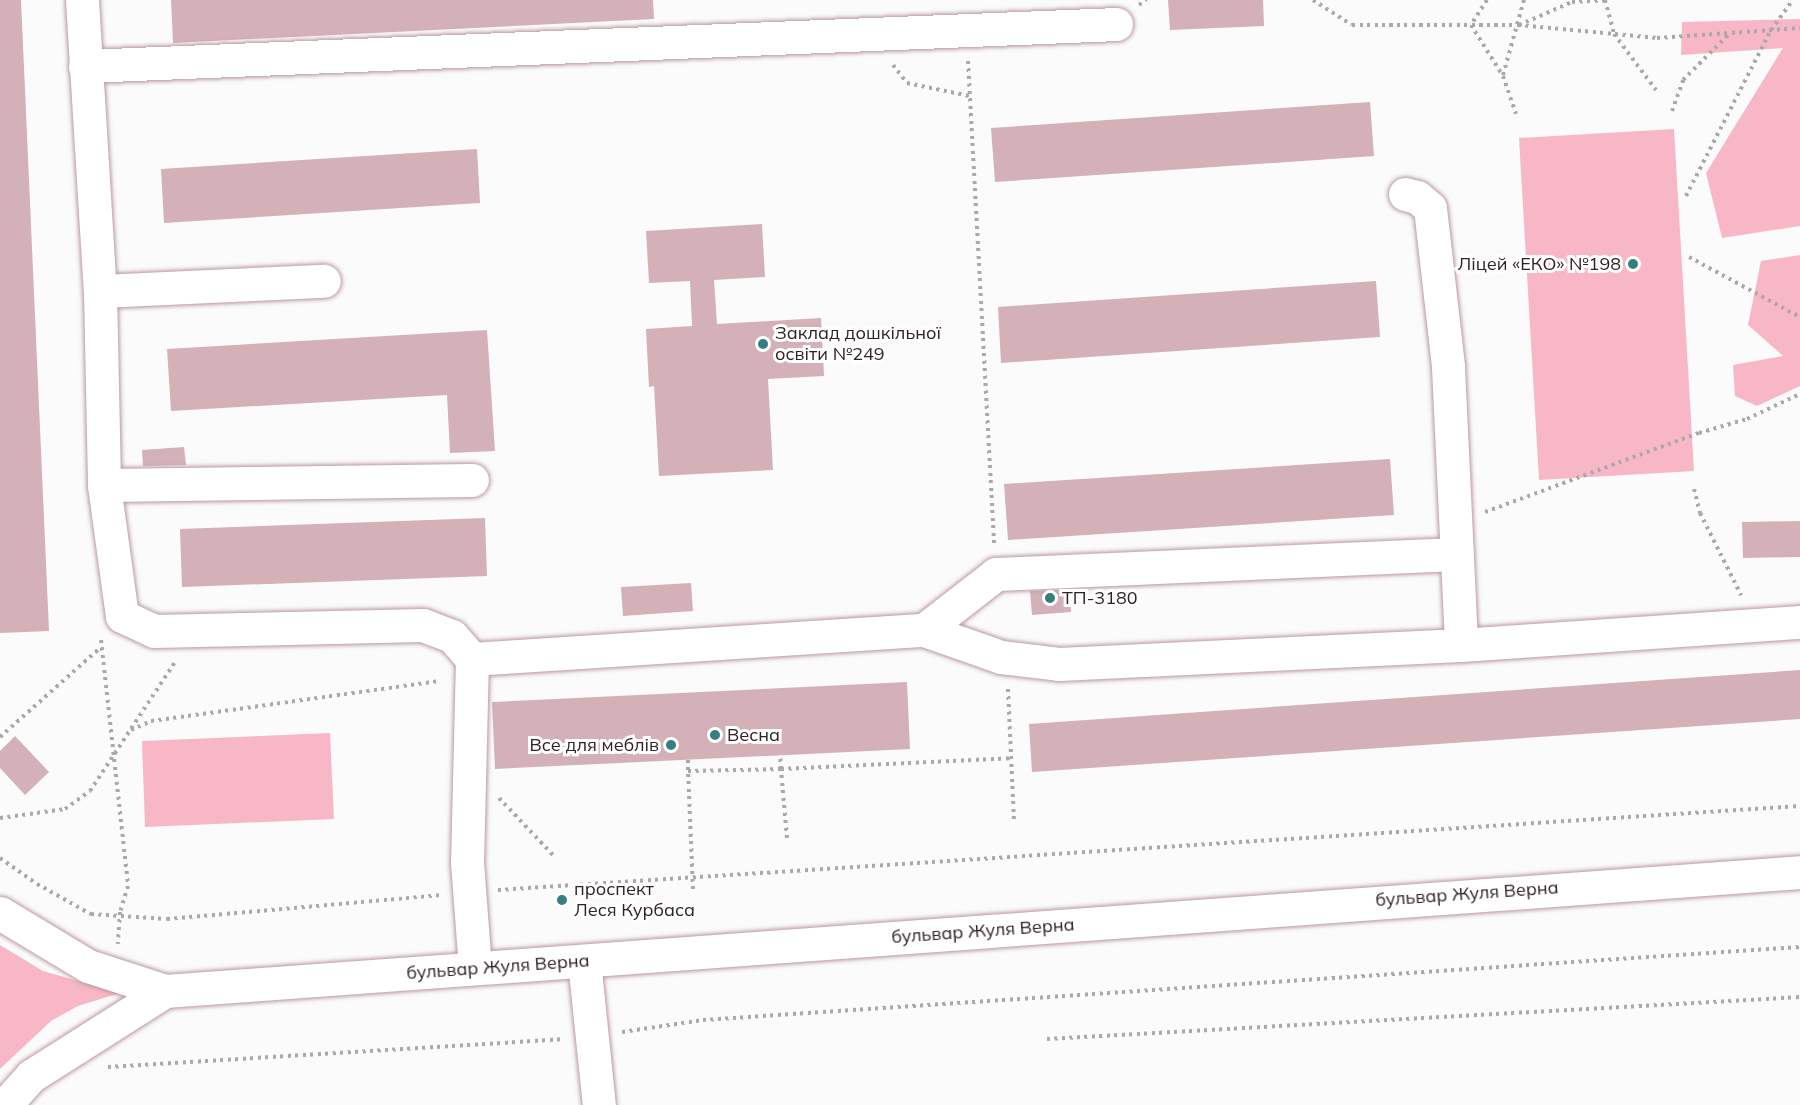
<!DOCTYPE html>
<html>
<head>
<meta charset="utf-8">
<style>
	body { margin:0 }
	#map { position:relative; width:1800px; height:1105px; overflow:hidden; background:#fbfbfb; font-family:Mulish,sans-serif }
	div>[style] { position:absolute }
	.green>* { inset:0; background:#f8b7c7 }
	.building>* { inset:0; background:#d4b0b8 }
	.path>* { height:4px; margin-top:-2px; transform-origin:0; background:repeating-linear-gradient(90deg,#ada7a9 0 3px,transparent 0 7.5px) }
	.roads { filter:drop-shadow(0 0 2px #bb98a0) drop-shadow(0 0 2px #bb98a0) }
	.minor>* { height:33px; margin:-16.5px; padding:0 16.5px; transform-origin:16.5px; border-radius:16.5px; background:#fff }
	.dots>* { width:16px; height:16px; translate:-50% -50%; box-sizing:border-box; border:3px solid #fff; border-radius:50% }
	span { translate:-50% -50%; white-space:nowrap; text-align:center; line-height:1.15; -webkit-text-stroke:6px #fff; paint-order:stroke }
	.poi-label { font-size:18px; color:#2f2125 }
	.right { translate:-100% -50%; text-align:right }
	.left { translate:0 -50%; text-align:left }
	.street-label { font-size:18px; color:#2f2125 }
</style>
</head>
<body>
<div id="map">
	<div class="green">
		<div style="clip-path:polygon(1800px 19px,1800px 226px,1722px 238px,1706px 173px,1783px 48px,1681px 55px,1682px 22px)"></div>
		<div style="clip-path:polygon(1674px 129px,1694px 471px,1539px 480px,1519px 138px)"></div>
		<div style="clip-path:polygon(1800px 255px,1800px 386px,1757px 406px,1735px 396px,1733px 365px,1783px 356px,1748px 325px,1761px 261px)"></div>
		<div style="clip-path:polygon(330px 733px,334px 819px,145px 827px,142px 741px)"></div>
		<div style="clip-path:polygon(0 945px,43px 971px,120px 993px,78px 1006px,51px 1021px,0 1069px)"></div>
	</div>
	<div class="building">
		<div style="clip-path:polygon(0 0,21px 0,49px 631px,0 633px)"></div>
		<div style="clip-path:polygon(171px 0,653px 0,654px 19px,173px 43px)"></div>
		<div style="clip-path:polygon(1168px 0,1263px 0,1264px 26px,1170px 30px)"></div>
		<div style="clip-path:polygon(1370px 102px,1374px 156px,995px 182px,991px 128px)"></div>
		<div style="clip-path:polygon(477px 149px,480px 203px,164px 223px,161px 169px)"></div>
		<div style="clip-path:polygon(762px 224px,765px 277px,714px 280px,717px 324px,821px 318px,824px 376px,768px 379px,773px 470px,659px 476px,654px 386px,649px 387px,646px 329px,692px 326px,690px 281px,649px 283px,646px 231px)"></div>
		<div style="clip-path:polygon(1376px 281px,1380px 337px,1001px 363px,998px 307px)"></div>
		<div style="clip-path:polygon(487px 330px,495px 451px,450px 453px,447px 395px,171px 411px,167px 349px)"></div>
		<div style="clip-path:polygon(184px 447px,186px 465px,143px 466px,142px 450px)"></div>
		<div style="clip-path:polygon(1390px 459px,1394px 515px,1008px 540px,1004px 484px)"></div>
		<div style="clip-path:polygon(485px 518px,487px 576px,182px 587px,180px 529px)"></div>
		<div style="clip-path:polygon(1800px 521px,1800px 557px,1743px 558px,1742px 522px)"></div>
		<div style="clip-path:polygon(691px 583px,693px 611px,623px 616px,621px 587px)"></div>
		<div style="clip-path:polygon(1070px 590px,1071px 612px,1032px 615px,1030px 591px)"></div>
		<div style="clip-path:polygon(1800px 670px,1800px 719px,1032px 772px,1029px 724px)"></div>
		<div style="clip-path:polygon(907px 682px,910px 749px,495px 769px,492px 702px)"></div>
		<div style="clip-path:polygon(15px 736px,49px 772px,25px 795px,0 768px,0 751px)"></div>
	</div>
	<div class="path">
		<div style="left:1313px;top:0;width:46px;rotate:32.7deg"></div>
		<div style="left:1352px;top:25px;width:166px"></div>
		<div style="left:1518px;top:25px;width:140px;rotate:5.3deg"></div>
		<div style="left:1657px;top:38px;width:143px;rotate:-4deg"></div>
		<div style="left:1487px;top:0;width:30px;rotate:123deg"></div>
		<div style="left:1471px;top:25px;width:60px;rotate:57.9deg"></div>
		<div style="left:1503px;top:76px;width:40px;rotate:71.1deg"></div>
		<div style="left:1605px;top:0;width:35px;rotate:75deg"></div>
		<div style="left:1614px;top:34px;width:70px;rotate:53.1deg"></div>
		<div style="left:1139px;top:5px;width:9px;rotate:-36deg"></div>
		<div style="left:1519px;top:25px;width:58px;rotate:-23.5deg"></div>
		<div style="left:1572px;top:2px;width:36px;rotate:-3deg"></div>
		<div style="left:968px;top:61px;width:485px;rotate:86.9deg"></div>
		<div style="left:893px;top:65px;width:23px;rotate:52deg"></div>
		<div style="left:907px;top:83px;width:64px;rotate:11.7deg"></div>
		<div style="left:1503px;top:75px;width:78px;rotate:-74.4deg"></div>
		<div style="left:1672px;top:111px;width:33px;rotate:-70deg"></div>
		<div style="left:1683px;top:80px;width:65px;rotate:-45deg"></div>
		<div style="left:1686px;top:196px;width:186px;rotate:-62.9deg"></div>
		<div style="left:1771px;top:30px;width:37px;rotate:-54deg"></div>
		<div style="left:1689px;top:257px;width:126px;rotate:28.4deg"></div>
		<div style="left:1694px;top:489px;width:25px;rotate:76deg"></div>
		<div style="left:1700px;top:513px;width:92px;rotate:63.4deg"></div>
		<div style="left:1485px;top:512px;width:228px;rotate:-20.3deg"></div>
		<div style="left:1699px;top:433px;width:50px;rotate:-16.3deg"></div>
		<div style="left:1747px;top:419px;width:59px;rotate:-25.3deg"></div>
		<div style="left:101px;top:640px;width:247px;rotate:83.7deg"></div>
		<div style="left:128px;top:886px;width:27px;rotate:107deg"></div>
		<div style="left:120px;top:912px;width:32px;rotate:94deg"></div>
		<div style="left:1008px;top:689px;width:134px;rotate:87.4deg"></div>
		<div style="left:131px;top:730px;width:22px;rotate:-24deg"></div>
		<div style="left:151px;top:721px;width:292px;rotate:-7.9deg"></div>
		<div style="left:0;top:737px;width:135px;rotate:-41.7deg"></div>
		<div style="left:688px;top:760px;width:11px;rotate:90deg"></div>
		<div style="left:499px;top:798px;width:80px;rotate:46.5deg"></div>
		<div style="left:0;top:818px;width:66px;rotate:-7.9deg"></div>
		<div style="left:65px;top:809px;width:31px;rotate:-36deg"></div>
		<div style="left:90px;top:791px;width:154px;rotate:-56.6deg"></div>
		<div style="left:787px;top:838px;width:69px;rotate:-95deg"></div>
		<div style="left:781px;top:769px;width:230px;rotate:-2.7deg"></div>
		<div style="left:0;top:858px;width:45px;rotate:35.1deg"></div>
		<div style="left:37px;top:884px;width:62px;rotate:29.1deg"></div>
		<div style="left:91px;top:914px;width:76px;rotate:3.8deg"></div>
		<div style="left:167px;top:919px;width:274px;rotate:-5deg"></div>
		<div style="left:693px;top:889px;width:118px;rotate:-92.4deg"></div>
		<div style="left:688px;top:771px;width:93px;rotate:-1.2deg"></div>
		<div style="left:781px;top:769px;width:14px;rotate:-94deg"></div>
		<div style="left:498px;top:890px;width:1305px;rotate:-3.69deg"></div>
		<div style="left:622px;top:1032px;width:82px;rotate:-8.4deg"></div>
		<div style="left:703px;top:1020px;width:1099px;rotate:-3.81deg"></div>
		<div style="left:1047px;top:1039px;width:754px;rotate:-3.19deg"></div>
		<div style="left:108px;top:1067px;width:454px;rotate:-3.5deg"></div>
	</div>
	<div class="roads">
		<div class="minor">
			<div style="left:82px;top:0;width:292px;rotate:86.5deg"></div>
			<div style="left:100px;top:291px;width:194px;rotate:88.8deg"></div>
			<div style="left:104px;top:485px;width:132px;rotate:82.2deg"></div>
			<div style="left:122px;top:616px;width:35px;rotate:25deg"></div>
			<div style="left:154px;top:631px;width:269px;rotate:-1.3deg"></div>
			<div style="left:423px;top:625px;width:31px;rotate:21deg"></div>
			<div style="left:452px;top:636px;width:30px;rotate:49deg"></div>
			<div style="left:472px;top:659px;width:203px;rotate:91.4deg"></div>
			<div style="left:467px;top:862px;width:106px;rotate:85.7deg"></div>
			<div style="left:85px;top:66px;width:1032px;rotate:-2.33deg"></div>
			<div style="left:1405px;top:194px;width:12px;rotate:14deg"></div>
			<div style="left:1417px;top:197px;width:17px;rotate:40deg"></div>
			<div style="left:1430px;top:208px;width:160px;rotate:83.5deg"></div>
			<div style="left:1448px;top:367px;width:278px;rotate:87.3deg"></div>
			<div style="left:100px;top:291px;width:224px;rotate:-2.6deg"></div>
			<div style="left:104px;top:485px;width:368px;rotate:-0.8deg"></div>
			<div style="left:924px;top:630px;width:91px;rotate:-37.9deg"></div>
			<div style="left:996px;top:574px;width:461px;rotate:-2.5deg"></div>
			<div style="left:472px;top:659px;width:453px;rotate:-3.7deg"></div>
			<div style="left:924px;top:630px;width:82px;rotate:19.3deg"></div>
			<div style="left:1001px;top:657px;width:58px;rotate:6.9deg"></div>
			<div style="left:1059px;top:664px;width:402px;rotate:-2.7deg"></div>
			<div style="left:1461px;top:645px;width:340px;rotate:-3.9deg"></div>
			<div style="left:0;top:913px;width:103px;rotate:31.1deg"></div>
			<div style="left:88px;top:966px;width:81px;rotate:18deg"></div>
			<div style="left:165px;top:991px;width:1639px;rotate:-4.16deg"></div>
			<div style="left:584px;top:961px;width:145px;rotate:84.1deg"></div>
			<div style="left:5px;top:1105px;width:39px;rotate:-48deg"></div>
			<div style="left:31px;top:1076px;width:159px;rotate:-32.4deg"></div>
		</div>
	</div>
	<div class="dots">
		<div style="left:1633px;top:264px;background:#367f7f"></div>
		<div style="left:763px;top:344px;background:#367f7f"></div>
		<div style="left:1050px;top:598px;background:#367f7f"></div>
		<div style="left:715px;top:735px;background:#367f7f"></div>
		<div style="left:671px;top:745px;background:#367f7f"></div>
		<div style="left:562px;top:900px;background:#367f7f"></div>
	</div>
	<div class="poi-label">
		<span class="right" style="left:1621px;top:264px">Ліцей «ЕКО» №198</span>
		<span class="left" style="left:775px;top:344px">Заклад дошкільної<br>освіти №249</span>
		<span class="left" style="left:1062px;top:598px">ТП-3180</span>
		<span class="left" style="left:727px;top:735px">Весна</span>
		<span class="right" style="left:659px;top:745px">Все для меблів</span>
		<span class="left" style="left:574px;top:900px">проспект<br>Леся Курбаса</span>
	</div>
	<div class="street-label">
		<span style="left:1467px;top:894px;rotate:-4deg">бульвар Жуля Верна</span>
		<span style="left:983px;top:931px;rotate:-4deg">бульвар Жуля Верна</span>
		<span style="left:498px;top:967px;rotate:-4deg">бульвар Жуля Верна</span>
	</div>
</div>
</body>
</html>
